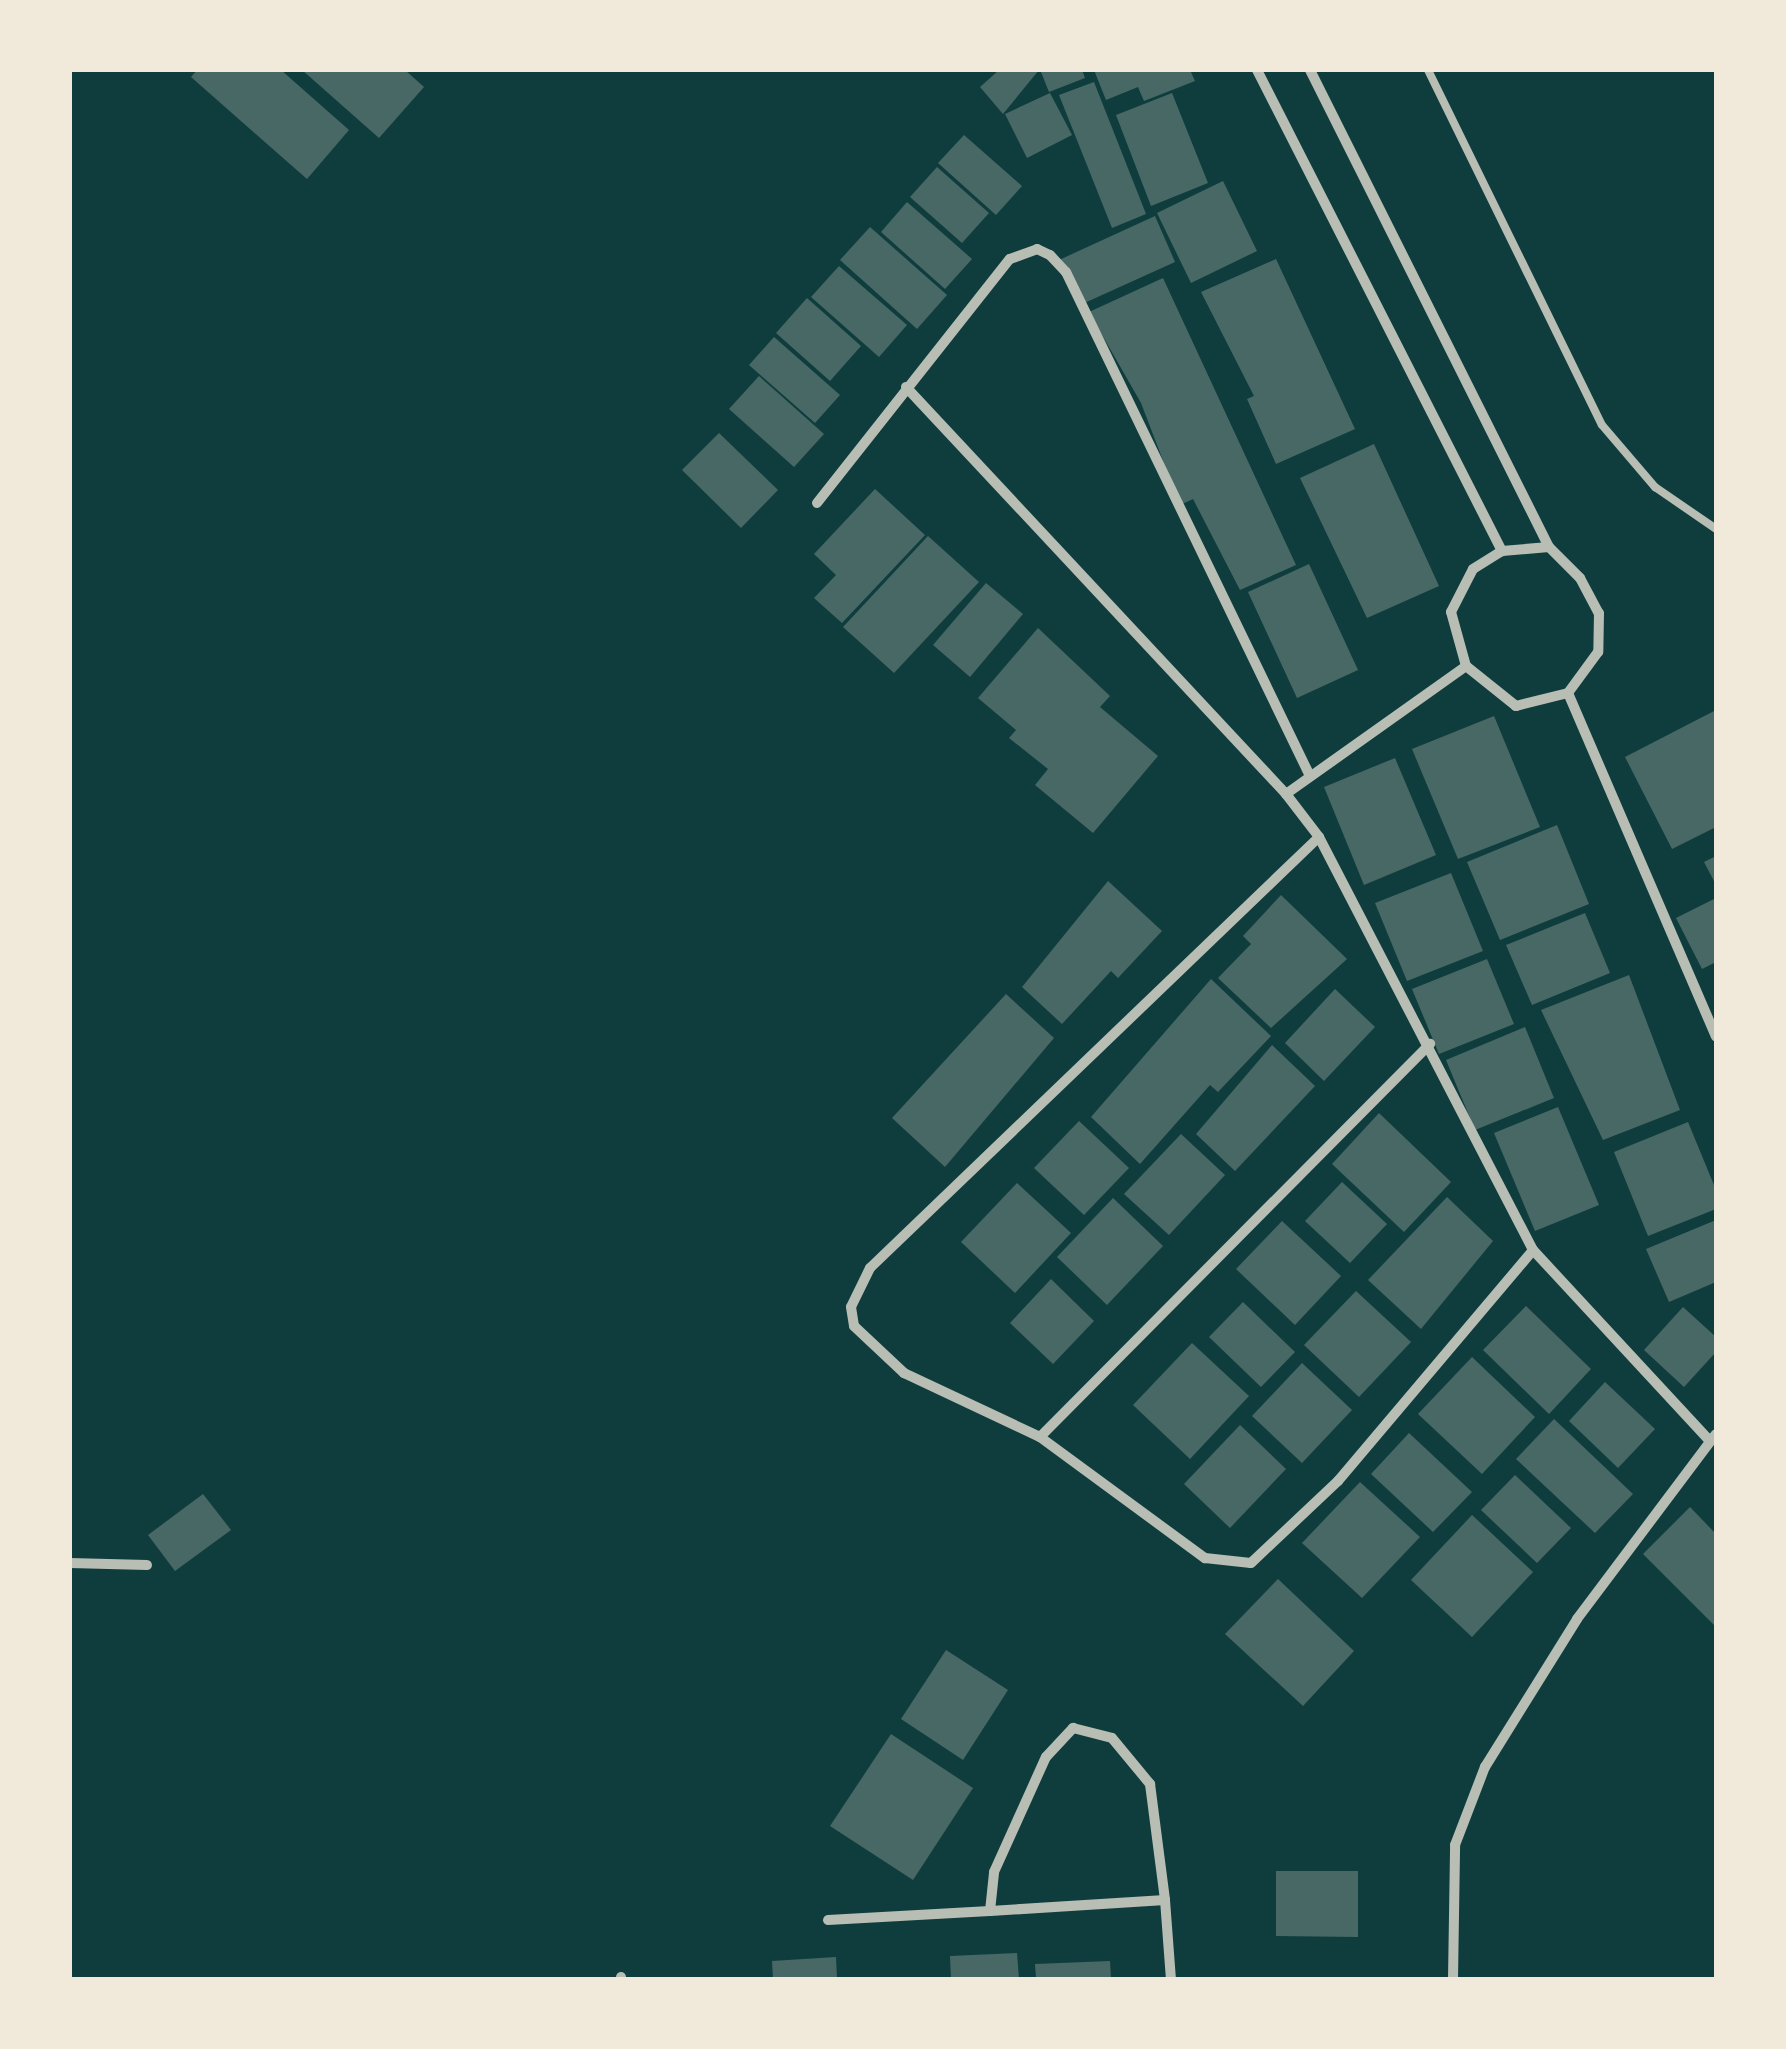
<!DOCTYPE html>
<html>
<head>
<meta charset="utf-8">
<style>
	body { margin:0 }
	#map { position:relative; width:1786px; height:2049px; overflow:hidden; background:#0f3d3e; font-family:Jost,sans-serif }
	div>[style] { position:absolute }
	.building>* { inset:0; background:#486865 }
	.service>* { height:8px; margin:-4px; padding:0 4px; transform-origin:4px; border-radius:4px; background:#b8beb3 }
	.minor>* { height:10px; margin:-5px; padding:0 5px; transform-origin:5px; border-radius:5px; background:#b8beb3 }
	span { translate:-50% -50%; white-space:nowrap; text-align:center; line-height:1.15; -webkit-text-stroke:10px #f1e9da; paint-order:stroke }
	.frame { position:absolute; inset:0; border:72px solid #f1e9da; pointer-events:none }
</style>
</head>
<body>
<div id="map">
	<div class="building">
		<div style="clip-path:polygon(197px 70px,281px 70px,349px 130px,307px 179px,191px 77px)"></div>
		<div style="clip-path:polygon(302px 70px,405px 70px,424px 87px,379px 138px)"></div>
		<div style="clip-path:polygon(999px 70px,1039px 70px,1003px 114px,980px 87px)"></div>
		<div style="clip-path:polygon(1046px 70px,1082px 70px,1085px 78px,1049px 92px,1041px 72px)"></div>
		<div style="clip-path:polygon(1094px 70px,1190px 70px,1195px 81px,1144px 101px,1138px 87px,1106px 100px)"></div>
		<div style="clip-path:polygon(1094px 82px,1146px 214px,1112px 228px,1059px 95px)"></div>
		<div style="clip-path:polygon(1050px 93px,1072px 135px,1027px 158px,1005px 114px)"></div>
		<div style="clip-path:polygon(1172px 93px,1208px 183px,1151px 206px,1116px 115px)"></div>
		<div style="clip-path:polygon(964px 135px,1022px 186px,996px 215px,938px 163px)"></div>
		<div style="clip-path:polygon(937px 167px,989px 213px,962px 243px,910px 197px)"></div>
		<div style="clip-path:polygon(1223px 181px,1257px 251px,1191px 283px,1157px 213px)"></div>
		<div style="clip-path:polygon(907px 202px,972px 259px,945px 289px,881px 232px)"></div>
		<div style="clip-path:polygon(1155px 216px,1175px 262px,1080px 305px,1059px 260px)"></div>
		<div style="clip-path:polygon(870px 227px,947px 295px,917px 329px,840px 260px)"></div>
		<div style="clip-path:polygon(1276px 259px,1355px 429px,1276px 464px,1247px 399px,1254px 396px,1201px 292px)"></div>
		<div style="clip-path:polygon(839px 266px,907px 325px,879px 357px,811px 297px)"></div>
		<div style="clip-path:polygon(1163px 278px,1296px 565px,1240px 590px,1193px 499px,1180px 505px,1141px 403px,1089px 312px)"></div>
		<div style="clip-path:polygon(807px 298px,861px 346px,830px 381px,776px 333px)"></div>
		<div style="clip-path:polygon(774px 337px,840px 395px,815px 423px,749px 365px)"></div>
		<div style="clip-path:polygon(759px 376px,824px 434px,794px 467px,729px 409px)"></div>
		<div style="clip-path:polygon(719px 433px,778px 490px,741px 528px,682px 470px)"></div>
		<div style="clip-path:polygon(1374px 444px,1439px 586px,1367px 618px,1300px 478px)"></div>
		<div style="clip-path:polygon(875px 489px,925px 535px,842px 623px,814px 598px,836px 575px,814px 554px)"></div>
		<div style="clip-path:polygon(928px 536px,979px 582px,894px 673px,843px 627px)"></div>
		<div style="clip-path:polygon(1309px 564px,1358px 670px,1297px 698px,1248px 592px)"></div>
		<div style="clip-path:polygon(986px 583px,1023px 614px,970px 677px,933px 645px)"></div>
		<div style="clip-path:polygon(1038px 628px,1110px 696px,1100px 707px,1158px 756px,1093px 833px,1035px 785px,1048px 769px,1009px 738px,1016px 730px,978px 698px)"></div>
		<div style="clip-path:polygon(1716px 710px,1716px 827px,1672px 849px,1625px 757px)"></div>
		<div style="clip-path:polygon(1494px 716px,1540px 827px,1458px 859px,1412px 749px)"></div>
		<div style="clip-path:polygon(1395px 758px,1436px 855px,1364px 885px,1324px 787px)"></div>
		<div style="clip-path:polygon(1557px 825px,1589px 904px,1500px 940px,1467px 862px)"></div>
		<div style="clip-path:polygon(1716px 856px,1716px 885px,1704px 862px)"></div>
		<div style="clip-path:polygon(1451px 873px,1483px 951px,1407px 981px,1375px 903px)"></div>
		<div style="clip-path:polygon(1108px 881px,1162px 931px,1118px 978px,1111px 971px,1062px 1024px,1022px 987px)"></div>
		<div style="clip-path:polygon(1281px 895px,1347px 959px,1271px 1028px,1218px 978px,1251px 944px,1243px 936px)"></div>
		<div style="clip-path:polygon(1716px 898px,1716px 962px,1702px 969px,1676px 918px)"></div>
		<div style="clip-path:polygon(1585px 913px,1610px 973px,1532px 1005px,1506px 945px)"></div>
		<div style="clip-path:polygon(1487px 959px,1514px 1024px,1439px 1054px,1412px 989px)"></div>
		<div style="clip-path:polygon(1629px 975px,1680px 1110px,1603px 1140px,1541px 1010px)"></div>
		<div style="clip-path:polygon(1211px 979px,1271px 1036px,1218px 1092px,1210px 1085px,1140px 1164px,1091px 1117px)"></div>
		<div style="clip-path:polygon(1335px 989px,1375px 1027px,1324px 1081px,1285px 1043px)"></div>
		<div style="clip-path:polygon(1006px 994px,1054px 1038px,945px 1167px,892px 1118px)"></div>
		<div style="clip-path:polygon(1525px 1027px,1554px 1098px,1475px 1130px,1446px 1060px)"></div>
		<div style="clip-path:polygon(1272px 1045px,1315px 1086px,1235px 1171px,1196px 1134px)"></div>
		<div style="clip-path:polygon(1558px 1107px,1599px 1205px,1535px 1231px,1494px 1133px)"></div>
		<div style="clip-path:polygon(1379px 1113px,1451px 1182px,1404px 1232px,1332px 1164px)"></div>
		<div style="clip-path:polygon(1079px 1121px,1129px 1168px,1084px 1215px,1034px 1168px)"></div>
		<div style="clip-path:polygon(1688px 1122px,1716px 1190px,1716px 1209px,1648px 1236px,1614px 1152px)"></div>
		<div style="clip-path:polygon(1181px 1134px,1225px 1175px,1169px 1235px,1124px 1194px)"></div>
		<div style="clip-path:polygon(1342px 1182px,1387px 1224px,1350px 1263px,1305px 1221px)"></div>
		<div style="clip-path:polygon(1017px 1183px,1071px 1233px,1015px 1293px,961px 1242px)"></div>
		<div style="clip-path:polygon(1447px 1197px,1493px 1241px,1421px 1329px,1368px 1280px)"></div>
		<div style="clip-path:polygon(1113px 1198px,1163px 1246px,1107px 1305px,1057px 1257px)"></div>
		<div style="clip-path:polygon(1716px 1220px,1716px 1282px,1669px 1302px,1646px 1249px)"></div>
		<div style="clip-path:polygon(1282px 1221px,1341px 1276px,1295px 1325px,1236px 1269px)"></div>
		<div style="clip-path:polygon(1051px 1279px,1094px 1321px,1053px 1364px,1010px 1323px)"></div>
		<div style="clip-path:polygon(1356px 1291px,1411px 1342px,1359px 1397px,1304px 1345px)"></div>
		<div style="clip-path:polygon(1243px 1302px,1295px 1352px,1261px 1387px,1209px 1337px)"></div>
		<div style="clip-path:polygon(1526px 1306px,1591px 1369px,1549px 1414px,1483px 1350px)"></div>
		<div style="clip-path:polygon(1683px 1307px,1716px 1337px,1716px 1352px,1684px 1387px,1644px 1350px)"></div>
		<div style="clip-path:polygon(1192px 1343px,1249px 1396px,1190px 1459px,1133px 1405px)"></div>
		<div style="clip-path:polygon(1472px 1357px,1535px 1417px,1482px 1474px,1418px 1414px)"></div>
		<div style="clip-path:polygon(1302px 1363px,1352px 1410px,1302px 1463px,1252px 1416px)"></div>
		<div style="clip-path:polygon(1605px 1382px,1655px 1429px,1618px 1468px,1569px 1421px)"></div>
		<div style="clip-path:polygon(1554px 1419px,1633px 1494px,1595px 1533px,1516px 1459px)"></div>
		<div style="clip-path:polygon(1240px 1425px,1286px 1469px,1230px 1528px,1184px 1484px)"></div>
		<div style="clip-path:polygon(1409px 1433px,1472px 1492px,1433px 1532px,1371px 1474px)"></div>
		<div style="clip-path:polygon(1515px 1475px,1571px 1528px,1537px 1563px,1481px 1510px)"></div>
		<div style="clip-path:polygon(1360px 1482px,1420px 1537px,1362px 1598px,1302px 1543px)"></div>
		<div style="clip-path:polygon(203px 1494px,231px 1530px,175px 1571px,148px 1535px)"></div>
		<div style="clip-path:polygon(1690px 1507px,1716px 1534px,1716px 1627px,1643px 1554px)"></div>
		<div style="clip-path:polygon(1472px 1515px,1533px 1572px,1472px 1637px,1411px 1580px)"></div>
		<div style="clip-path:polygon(1278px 1579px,1354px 1651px,1303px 1706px,1225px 1634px)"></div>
		<div style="clip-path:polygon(946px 1650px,1008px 1690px,963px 1760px,901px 1719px)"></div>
		<div style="clip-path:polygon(891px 1734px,973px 1788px,913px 1880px,830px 1826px)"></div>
		<div style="clip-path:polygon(1276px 1871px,1358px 1871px,1358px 1937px,1276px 1936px)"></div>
		<div style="clip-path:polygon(1017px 1953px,1019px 1979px,951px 1979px,950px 1956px)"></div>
		<div style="clip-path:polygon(836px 1957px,837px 1979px,773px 1979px,772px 1961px)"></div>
		<div style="clip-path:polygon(1110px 1961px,1111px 1979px,1036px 1979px,1035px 1964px)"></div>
	</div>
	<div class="service">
		<div style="left:1428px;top:70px;width:395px;rotate:63.9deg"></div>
		<div style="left:1602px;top:425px;width:82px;rotate:49.5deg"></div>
		<div style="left:1655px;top:487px;width:74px;rotate:34.5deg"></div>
	</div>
	<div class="minor">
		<div style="left:1257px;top:70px;width:540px;rotate:63.01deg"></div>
		<div style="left:1310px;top:70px;width:534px;rotate:63.39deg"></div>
		<div style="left:906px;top:387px;width:557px;rotate:46.96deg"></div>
		<div style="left:817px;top:503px;width:311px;rotate:-51.7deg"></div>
		<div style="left:1010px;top:259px;width:29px;rotate:-20deg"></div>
		<div style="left:1037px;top:249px;width:14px;rotate:25deg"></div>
		<div style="left:1050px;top:255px;width:23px;rotate:47deg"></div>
		<div style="left:1066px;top:272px;width:560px;rotate:64.17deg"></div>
		<div style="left:1549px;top:547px;width:44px;rotate:45deg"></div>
		<div style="left:1580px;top:578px;width:40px;rotate:62deg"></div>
		<div style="left:1599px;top:613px;width:39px;rotate:91deg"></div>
		<div style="left:1598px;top:652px;width:51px;rotate:126.2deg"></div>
		<div style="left:1568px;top:693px;width:54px;rotate:166deg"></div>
		<div style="left:1516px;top:706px;width:64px;rotate:-141.3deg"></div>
		<div style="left:1466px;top:666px;width:56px;rotate:-105.5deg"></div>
		<div style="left:1451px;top:612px;width:48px;rotate:-62.9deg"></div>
		<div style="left:1473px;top:569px;width:34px;rotate:-32deg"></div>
		<div style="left:1502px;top:551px;width:47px;rotate:-4.9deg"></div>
		<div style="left:1568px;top:693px;width:374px;rotate:66.7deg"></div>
		<div style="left:1319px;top:837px;width:622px;rotate:136.17deg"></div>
		<div style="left:870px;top:1268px;width:43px;rotate:116deg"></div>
		<div style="left:851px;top:1307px;width:19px;rotate:81deg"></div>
		<div style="left:854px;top:1326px;width:69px;rotate:43.2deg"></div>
		<div style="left:904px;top:1373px;width:150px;rotate:25.2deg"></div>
		<div style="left:1040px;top:1437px;width:554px;rotate:-45.22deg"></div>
		<div style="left:1533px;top:1250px;width:260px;rotate:47.2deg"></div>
		<div style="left:1040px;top:1437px;width:205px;rotate:36.3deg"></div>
		<div style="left:1205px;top:1558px;width:46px;rotate:6.2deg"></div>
		<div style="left:1251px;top:1563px;width:120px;rotate:-43.3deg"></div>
		<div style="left:1338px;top:1481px;width:302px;rotate:-49.8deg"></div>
		<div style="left:1533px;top:1250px;width:465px;rotate:-117.4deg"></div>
		<div style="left:1319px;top:837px;width:54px;rotate:-127.5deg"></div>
		<div style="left:1286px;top:794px;width:221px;rotate:-35.4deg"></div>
		<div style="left:70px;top:1563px;width:77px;rotate:1.5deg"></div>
		<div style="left:1165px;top:1900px;width:175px;rotate:176.4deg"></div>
		<div style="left:990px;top:1911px;width:39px;rotate:-84deg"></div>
		<div style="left:994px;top:1872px;width:126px;rotate:-65.7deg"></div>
		<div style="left:1046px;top:1757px;width:40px;rotate:-47deg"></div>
		<div style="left:1073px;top:1728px;width:40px;rotate:14.4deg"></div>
		<div style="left:1112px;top:1738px;width:60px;rotate:50.4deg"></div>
		<div style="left:1150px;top:1784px;width:117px;rotate:82.6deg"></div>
		<div style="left:1165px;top:1900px;width:79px;rotate:85.7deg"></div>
		<div style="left:828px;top:1920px;width:162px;rotate:-3.2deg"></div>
		<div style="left:621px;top:1977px;width:2px;rotate:90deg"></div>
		<div style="left:1453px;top:1979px;width:134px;rotate:-89.1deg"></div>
		<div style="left:1455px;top:1845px;width:84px;rotate:-69deg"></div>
		<div style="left:1485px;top:1767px;width:174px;rotate:-58.1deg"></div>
		<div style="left:1577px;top:1619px;width:231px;rotate:-53.1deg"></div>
	</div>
	<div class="frame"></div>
</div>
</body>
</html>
